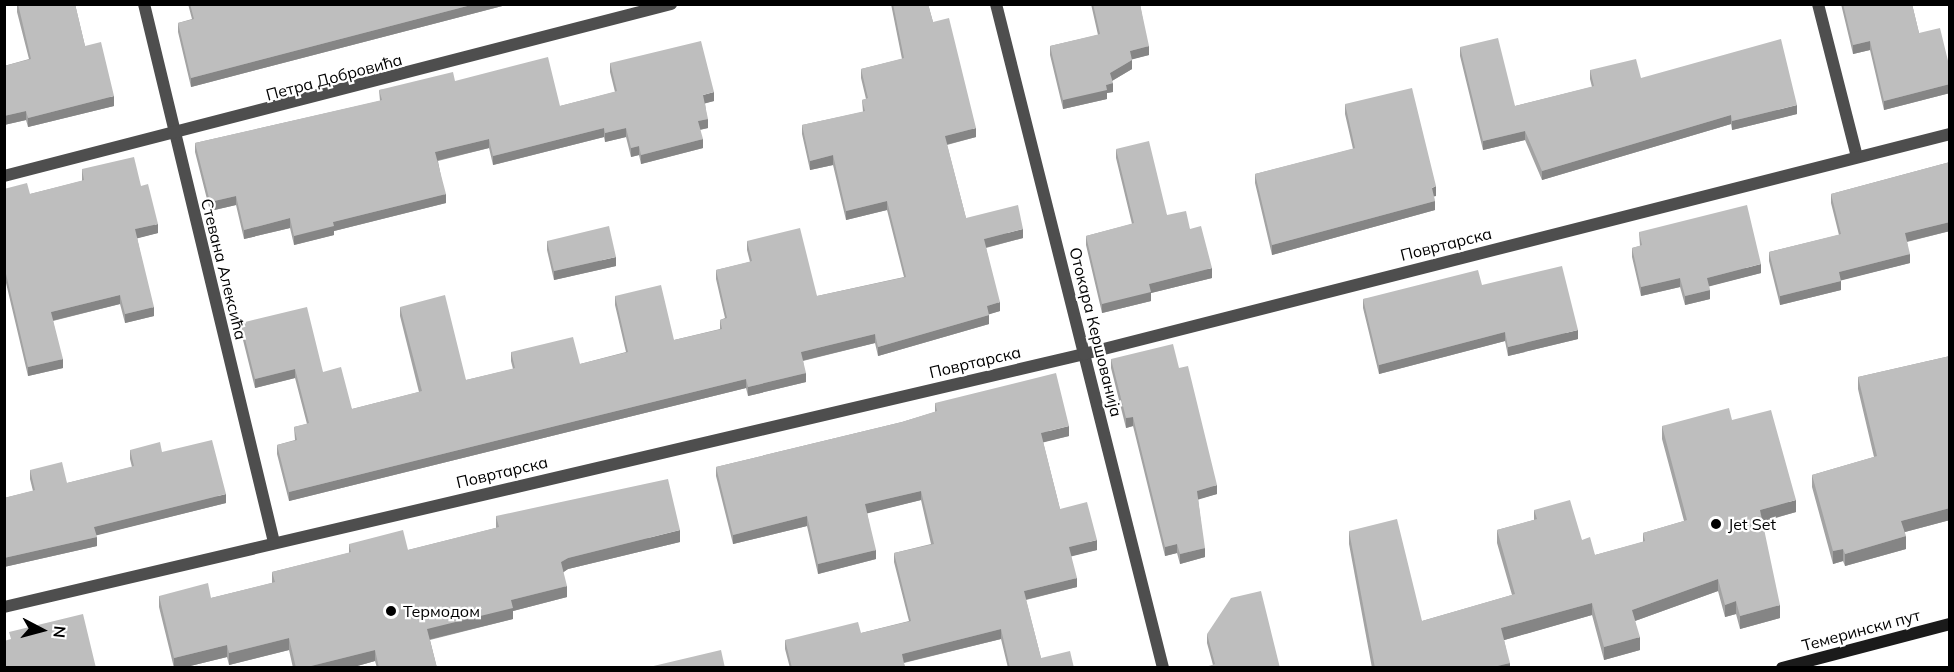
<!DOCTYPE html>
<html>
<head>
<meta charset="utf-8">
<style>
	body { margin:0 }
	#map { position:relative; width:1954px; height:672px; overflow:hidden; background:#fff; font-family:Mulish,sans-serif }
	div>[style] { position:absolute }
	.minor>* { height:12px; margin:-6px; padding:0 6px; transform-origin:6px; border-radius:6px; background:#4e4e4e }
	.secondary>* { height:12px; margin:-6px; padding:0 6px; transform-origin:6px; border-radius:6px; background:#1b1b1b }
	.wall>* { inset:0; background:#a3a3a3 }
	.shaded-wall>* { inset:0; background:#858585 }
	.building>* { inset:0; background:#bebebe }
	.dots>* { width:16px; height:16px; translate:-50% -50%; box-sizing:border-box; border:3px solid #fff; border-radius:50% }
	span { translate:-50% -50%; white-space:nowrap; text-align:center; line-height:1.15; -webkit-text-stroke:4.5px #fff; paint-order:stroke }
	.street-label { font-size:16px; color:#000 }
	.poi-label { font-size:16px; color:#000 }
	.left { translate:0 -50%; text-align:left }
	.frame { position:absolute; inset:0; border:6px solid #000; pointer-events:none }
	.north { position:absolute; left:12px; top:600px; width:60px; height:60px; -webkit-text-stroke:4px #fff; paint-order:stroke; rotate:96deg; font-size:16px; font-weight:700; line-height:24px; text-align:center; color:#000 }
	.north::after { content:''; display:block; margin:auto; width:21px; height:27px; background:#000; clip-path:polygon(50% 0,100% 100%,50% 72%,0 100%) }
</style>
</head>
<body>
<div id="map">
	<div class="minor">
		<div style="left:144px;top:4px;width:553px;rotate:76.42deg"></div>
		<div style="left:996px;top:4px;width:685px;rotate:75.88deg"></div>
		<div style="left:1818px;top:4px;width:158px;rotate:75.7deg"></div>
		<div style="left:4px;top:176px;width:689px;rotate:-14.46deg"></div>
		<div style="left:4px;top:607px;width:1109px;rotate:-13.18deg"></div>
		<div style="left:1084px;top:354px;width:894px;rotate:-14.25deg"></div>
	</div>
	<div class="secondary">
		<div style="left:1782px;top:668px;width:174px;rotate:-14.7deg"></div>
	</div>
	<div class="wall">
		<div style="clip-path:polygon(17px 4px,75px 4px,85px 46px,114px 106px,28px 127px,26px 120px,4px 125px,4px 66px,29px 59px,17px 12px)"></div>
		<div style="clip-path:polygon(188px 4px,510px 4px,191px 87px,178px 32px,178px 23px,192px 19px)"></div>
		<div style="clip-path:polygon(891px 4px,928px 4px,933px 22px,976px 137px,947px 145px,966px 218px,1023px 238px,986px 248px,1000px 311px,989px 314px,989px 324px,878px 356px,875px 343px,803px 361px,806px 382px,748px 396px,746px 388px,289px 501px,277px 454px,277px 445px,295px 440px,294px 427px,307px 424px,295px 378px,255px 388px,241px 332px,241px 323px,323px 372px,352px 409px,419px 392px,400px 316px,400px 307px,466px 380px,513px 369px,511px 361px,511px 352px,580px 364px,626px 352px,615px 305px,615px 296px,674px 340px,720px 329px,720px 320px,725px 318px,716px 279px,716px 270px,750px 262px,747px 250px,747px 241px,817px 296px,904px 277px,887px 210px,846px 220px,833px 165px,810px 170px,802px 134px,802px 125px,863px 112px,862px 100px,866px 99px,861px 78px,861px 69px,902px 59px)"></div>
		<div style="clip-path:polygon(1091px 4px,1140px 4px,1149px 55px,1132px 59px,1132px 69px,1112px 81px,1113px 92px,1107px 93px,1107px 99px,1063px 109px,1050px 55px,1050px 46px,1098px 35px)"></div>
		<div style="clip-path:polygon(1841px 4px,1912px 4px,1919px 33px,1950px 69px,1950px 93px,1884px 110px,1870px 50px,1853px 54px)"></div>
		<div style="clip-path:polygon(1460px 47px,1515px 106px,1592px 87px,1590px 79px,1590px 70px,1641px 78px,1797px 114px,1732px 130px,1731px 124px,1542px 180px,1525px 140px,1483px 150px,1460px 56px)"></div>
		<div style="clip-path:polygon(610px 63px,714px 101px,705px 103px,708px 128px,700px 130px,703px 148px,641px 164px,639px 155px,631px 157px,626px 137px,605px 142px,604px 137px,493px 165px,489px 148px,438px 161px,446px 203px,334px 231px,334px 235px,294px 245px,290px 228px,244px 239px,236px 205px,210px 211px,195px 152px,195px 143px,380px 101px,379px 90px,455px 81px,560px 106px,615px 92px,610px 72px)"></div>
		<div style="clip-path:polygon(1345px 104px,1436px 196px,1434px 196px,1435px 210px,1272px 255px,1255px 183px,1255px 174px,1353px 149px,1345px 114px)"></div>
		<div style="clip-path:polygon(1116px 149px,1167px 215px,1190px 229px,1212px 278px,1151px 293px,1151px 301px,1102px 313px,1086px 245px,1086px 236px,1132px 224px,1116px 158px)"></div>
		<div style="clip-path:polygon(1950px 162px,1950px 231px,1907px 242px,1910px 263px,1841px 280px,1841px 290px,1780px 305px,1769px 261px,1769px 252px,1839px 235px,1831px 203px,1831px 194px)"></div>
		<div style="clip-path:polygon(82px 169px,141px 186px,158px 233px,137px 238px,154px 316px,125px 323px,120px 304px,53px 321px,63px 368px,28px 376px,6px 283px,4px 283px,4px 189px,30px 194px,82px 181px)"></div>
		<div style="clip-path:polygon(1639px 232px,1761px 273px,1709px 286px,1710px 299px,1685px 305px,1680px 287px,1641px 296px,1632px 257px,1632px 248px,1640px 246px)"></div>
		<div style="clip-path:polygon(547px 241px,616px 266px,554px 280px,547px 250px)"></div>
		<div style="clip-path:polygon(1482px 285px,1578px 339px,1508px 356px,1505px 341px,1379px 374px,1363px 308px,1363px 299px)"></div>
		<div style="clip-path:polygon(1950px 356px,1950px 520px,1905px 532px,1906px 549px,1845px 566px,1843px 561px,1833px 564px,1812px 487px,1812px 475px,1874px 457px,1858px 389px,1858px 377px)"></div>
		<div style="clip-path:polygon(1111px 359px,1179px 368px,1217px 494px,1198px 499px,1205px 557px,1180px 564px,1177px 553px,1165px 556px,1133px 426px,1126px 428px,1111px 368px)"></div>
		<div style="clip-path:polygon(935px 403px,1069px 436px,1043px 442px,1060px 509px,1097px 550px,1071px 556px,1077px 587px,1026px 600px,1041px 658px,1074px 668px,1008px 668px,1001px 639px,904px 663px,905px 668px,790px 668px,785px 649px,785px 640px,861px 633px,909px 621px,894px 562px,894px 553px,931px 544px,921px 500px,867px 513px,876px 559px,818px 574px,807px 526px,733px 544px,716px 476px,716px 467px,902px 422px,935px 412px)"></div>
		<div style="clip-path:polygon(1732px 420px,1796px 512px,1762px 522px,1780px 618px,1740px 629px,1736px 614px,1725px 617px,1718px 591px,1635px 621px,1640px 650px,1604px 660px,1592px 615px,1504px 640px,1510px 668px,1372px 668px,1349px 544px,1349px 531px,1422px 621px,1512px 595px,1497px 543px,1497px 530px,1534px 520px,1534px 510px,1582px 540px,1595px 555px,1643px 542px,1643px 533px,1684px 521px,1662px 439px,1662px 426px)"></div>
		<div style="clip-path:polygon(130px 450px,162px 452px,226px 503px,96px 535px,97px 546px,4px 567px,4px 498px,33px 491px,30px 479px,30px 470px,67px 483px,132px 467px,130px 459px)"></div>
		<div style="clip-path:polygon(496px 516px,680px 542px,568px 569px,563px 572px,567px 597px,513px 611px,513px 619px,430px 640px,437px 668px,377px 668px,375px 661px,350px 668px,293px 668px,289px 650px,229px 665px,227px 657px,182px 668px,174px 668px,159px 607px,159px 596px,211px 598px,272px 583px,272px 572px,349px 553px,349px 544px,408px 550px,496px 528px)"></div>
		<div style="clip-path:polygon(1207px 634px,1280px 668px,1213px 665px,1207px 643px)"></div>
	</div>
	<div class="shaded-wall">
		<div style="clip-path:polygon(475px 4px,510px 4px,191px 87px,191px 78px)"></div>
		<div style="clip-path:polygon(1870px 41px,1870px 50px,1853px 54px,1853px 45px)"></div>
		<div style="clip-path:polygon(1149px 46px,1149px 55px,1130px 60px,1130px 51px)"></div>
		<div style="clip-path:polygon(1132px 60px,1132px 69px,1110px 82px,1110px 73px)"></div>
		<div style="clip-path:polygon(1113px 83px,1113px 92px,1107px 93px,1107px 99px,1063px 109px,1063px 100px,1106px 85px)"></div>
		<div style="clip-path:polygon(1950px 84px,1950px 93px,1884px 110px,1884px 101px)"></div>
		<div style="clip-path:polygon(714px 92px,714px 101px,703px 104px,703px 95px)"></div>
		<div style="clip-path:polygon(114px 96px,114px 106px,28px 127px,28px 118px)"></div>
		<div style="clip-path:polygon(1797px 105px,1797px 114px,1732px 130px,1732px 121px)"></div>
		<div style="clip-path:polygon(26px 111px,26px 120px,4px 125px,4px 116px)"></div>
		<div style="clip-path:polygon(1731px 115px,1731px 124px,1542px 180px,1542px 171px)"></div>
		<div style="clip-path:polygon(708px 119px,708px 128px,698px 130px,698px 121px)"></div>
		<div style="clip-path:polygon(604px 128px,604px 137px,493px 165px,493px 156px)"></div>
		<div style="clip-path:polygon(626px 128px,626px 137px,605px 142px,605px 133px)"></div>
		<div style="clip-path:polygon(976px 128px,976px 137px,945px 145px,945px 136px)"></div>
		<div style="clip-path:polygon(1525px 131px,1525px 140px,1483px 150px,1483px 141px)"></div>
		<div style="clip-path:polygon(489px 139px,489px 148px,435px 161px,435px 152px)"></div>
		<div style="clip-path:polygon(703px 139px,703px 148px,641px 164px,641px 155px)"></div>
		<div style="clip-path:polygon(639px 146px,639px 155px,631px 157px,631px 148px)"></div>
		<div style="clip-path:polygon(833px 155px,833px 165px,810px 170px,810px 161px)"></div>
		<div style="clip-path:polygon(1436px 186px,1436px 196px,1432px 197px,1432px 188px)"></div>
		<div style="clip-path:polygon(446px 194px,446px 203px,334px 231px,334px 235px,294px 245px,294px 236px,333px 222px)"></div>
		<div style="clip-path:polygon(236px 196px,236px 205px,210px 211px,210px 202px)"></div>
		<div style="clip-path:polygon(887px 201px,887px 210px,846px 220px,846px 211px)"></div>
		<div style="clip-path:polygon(1435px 201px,1435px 210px,1272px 255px,1272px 245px)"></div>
		<div style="clip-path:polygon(290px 218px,290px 228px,244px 239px,244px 230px)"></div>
		<div style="clip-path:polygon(1950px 222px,1950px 231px,1905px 242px,1905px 233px)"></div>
		<div style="clip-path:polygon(158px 224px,158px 233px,135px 239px,135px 229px)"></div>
		<div style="clip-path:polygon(1023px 229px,1023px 238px,984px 248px,984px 239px)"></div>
		<div style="clip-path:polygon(1910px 254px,1910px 263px,1839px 281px,1839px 272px)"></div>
		<div style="clip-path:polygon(616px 257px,616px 266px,554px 280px,554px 271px)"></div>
		<div style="clip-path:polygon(1761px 264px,1761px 273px,1707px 287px,1707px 278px)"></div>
		<div style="clip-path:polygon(1212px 268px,1212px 278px,1151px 293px,1151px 301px,1102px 313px,1102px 304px,1149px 284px)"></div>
		<div style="clip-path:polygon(1680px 278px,1680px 287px,1641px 296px,1641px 287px)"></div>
		<div style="clip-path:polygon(1841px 281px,1841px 290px,1780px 305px,1780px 296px)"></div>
		<div style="clip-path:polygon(1710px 290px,1710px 299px,1685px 305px,1685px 296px)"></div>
		<div style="clip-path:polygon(120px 295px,120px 304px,51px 321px,51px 312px)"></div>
		<div style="clip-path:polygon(1000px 302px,1000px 311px,987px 315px,987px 306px)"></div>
		<div style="clip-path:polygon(154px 307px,154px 316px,125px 323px,125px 314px)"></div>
		<div style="clip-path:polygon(989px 315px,989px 324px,878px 356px,878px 347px)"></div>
		<div style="clip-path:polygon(1578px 330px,1578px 339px,1508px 356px,1508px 347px)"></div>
		<div style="clip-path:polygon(1505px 332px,1505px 341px,1379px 374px,1379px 365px)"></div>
		<div style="clip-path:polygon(875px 334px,875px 343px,801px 361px,801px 352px)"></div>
		<div style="clip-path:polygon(63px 359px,63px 368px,28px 376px,28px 367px)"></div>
		<div style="clip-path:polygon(295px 369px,295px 378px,255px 388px,255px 379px)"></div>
		<div style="clip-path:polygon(806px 373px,806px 382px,748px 396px,748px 387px)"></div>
		<div style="clip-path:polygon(746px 379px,746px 388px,289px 501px,289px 492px)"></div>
		<div style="clip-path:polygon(1133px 417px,1133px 426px,1126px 428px,1126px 418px)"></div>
		<div style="clip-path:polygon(1069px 426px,1069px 436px,1041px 443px,1041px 433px)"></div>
		<div style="clip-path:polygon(1217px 485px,1217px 494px,1197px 500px,1197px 491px)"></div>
		<div style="clip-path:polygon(921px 491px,921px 500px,865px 514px,865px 504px)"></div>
		<div style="clip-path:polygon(226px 494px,226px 503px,94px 536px,94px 527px)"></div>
		<div style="clip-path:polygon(1796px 500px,1796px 512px,1760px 522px,1760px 510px)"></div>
		<div style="clip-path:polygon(1950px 508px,1950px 520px,1901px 533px,1901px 521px)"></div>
		<div style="clip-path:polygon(807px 516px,807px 526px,733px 544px,733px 535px)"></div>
		<div style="clip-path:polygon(680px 530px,680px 542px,568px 569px,561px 574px,561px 562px,568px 558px)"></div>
		<div style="clip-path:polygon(1906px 536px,1906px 549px,1845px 566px,1845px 554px)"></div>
		<div style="clip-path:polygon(97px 537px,97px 546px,4px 567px,4px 558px)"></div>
		<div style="clip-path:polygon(1097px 540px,1097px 550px,1069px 557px,1069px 547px)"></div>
		<div style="clip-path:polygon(1177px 544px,1177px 553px,1165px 556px,1165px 547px)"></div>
		<div style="clip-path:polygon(1205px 548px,1205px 557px,1180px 564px,1180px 554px)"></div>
		<div style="clip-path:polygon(1843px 549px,1843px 561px,1833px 564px,1833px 551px)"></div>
		<div style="clip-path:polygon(876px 550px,876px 559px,818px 574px,818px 564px)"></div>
		<div style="clip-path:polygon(1077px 578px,1077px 587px,1024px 600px,1024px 591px)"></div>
		<div style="clip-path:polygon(1718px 579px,1718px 591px,1632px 622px,1632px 610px)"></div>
		<div style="clip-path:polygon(567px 586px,567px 597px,513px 611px,513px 619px,427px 640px,427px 629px,511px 600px)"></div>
		<div style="clip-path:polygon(1736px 601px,1736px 614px,1725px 617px,1725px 605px)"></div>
		<div style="clip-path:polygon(1592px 603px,1592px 615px,1501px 641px,1501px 628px)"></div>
		<div style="clip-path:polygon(1780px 605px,1780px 618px,1740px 629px,1740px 616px)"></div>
		<div style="clip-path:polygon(1001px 629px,1001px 639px,902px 663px,902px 654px)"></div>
		<div style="clip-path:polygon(1640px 637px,1640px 650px,1604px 660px,1604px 647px)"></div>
		<div style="clip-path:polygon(289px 638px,289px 650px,229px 665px,229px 653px)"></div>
		<div style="clip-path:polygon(227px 645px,227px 657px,182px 668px,174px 668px,174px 658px)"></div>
		<div style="clip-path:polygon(375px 650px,375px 661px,350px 668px,303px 668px)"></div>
		<div style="clip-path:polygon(1510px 663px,1510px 668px,1489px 668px)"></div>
	</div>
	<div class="building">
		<div style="clip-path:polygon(18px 4px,75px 4px,85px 46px,101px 42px,114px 96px,28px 118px,26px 111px,4px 116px,4px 66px,31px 59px)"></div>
		<div style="clip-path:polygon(190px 4px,475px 4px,191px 78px,178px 23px,194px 19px)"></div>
		<div style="clip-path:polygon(893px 4px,928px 4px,933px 22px,949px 18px,976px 128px,945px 136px,966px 218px,1018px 205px,1023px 229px,984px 239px,1000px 302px,987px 306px,989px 315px,878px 347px,875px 334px,801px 352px,806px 373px,748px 387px,746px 379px,289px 492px,277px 445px,297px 440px,294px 427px,309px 423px,295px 369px,255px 379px,241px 323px,307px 307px,323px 372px,341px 367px,352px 409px,422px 391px,400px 307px,445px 295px,466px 380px,515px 368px,511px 352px,573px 337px,580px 364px,628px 352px,615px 296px,661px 285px,674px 340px,722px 329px,720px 320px,727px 318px,716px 270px,752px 261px,747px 241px,800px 228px,817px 296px,906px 277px,887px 201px,846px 211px,833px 155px,810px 161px,802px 125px,865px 111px,862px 100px,868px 98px,861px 69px,904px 58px)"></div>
		<div style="clip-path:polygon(1093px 4px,1140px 4px,1149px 46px,1130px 51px,1132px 60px,1110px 73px,1113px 83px,1106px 85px,1107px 90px,1063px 100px,1050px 46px,1100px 34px)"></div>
		<div style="clip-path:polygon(1843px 4px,1912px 4px,1919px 33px,1940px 28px,1950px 69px,1950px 84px,1884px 101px,1870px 41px,1853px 45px)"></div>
		<div style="clip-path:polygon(1498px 38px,1515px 106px,1594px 86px,1590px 70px,1636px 59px,1641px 78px,1781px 39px,1797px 105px,1732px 121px,1731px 115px,1542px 171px,1525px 131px,1483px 141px,1460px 47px)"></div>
		<div style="clip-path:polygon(701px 41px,714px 92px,703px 95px,708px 119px,698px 121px,703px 139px,641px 155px,639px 146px,631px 148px,626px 128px,605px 133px,604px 128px,493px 156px,489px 139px,435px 152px,446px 194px,333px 222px,334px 226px,294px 236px,290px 218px,244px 230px,236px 196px,210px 202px,195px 143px,382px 100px,379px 90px,453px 72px,455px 81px,548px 57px,560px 106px,617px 91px,610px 63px)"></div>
		<div style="clip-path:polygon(1412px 88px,1436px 186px,1432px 188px,1435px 201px,1272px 245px,1255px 174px,1355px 148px,1345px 104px)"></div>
		<div style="clip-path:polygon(1149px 141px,1167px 215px,1186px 211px,1190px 229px,1201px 226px,1212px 268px,1149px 284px,1151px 292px,1102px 304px,1086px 236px,1134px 223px,1116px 149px)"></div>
		<div style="clip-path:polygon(134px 157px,141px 186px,148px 184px,158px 224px,135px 229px,154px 307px,125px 314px,120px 295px,51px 312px,63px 359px,28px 367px,6px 274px,4px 274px,4px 189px,27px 183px,30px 194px,84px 180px,82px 169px)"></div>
		<div style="clip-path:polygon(1950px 162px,1950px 222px,1905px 233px,1910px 254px,1839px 272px,1841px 281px,1780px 296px,1769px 252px,1841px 234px,1831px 194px)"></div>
		<div style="clip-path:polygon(1747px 205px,1761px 264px,1707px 278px,1710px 290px,1685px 296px,1680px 278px,1641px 287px,1632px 248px,1642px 245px,1639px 232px)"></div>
		<div style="clip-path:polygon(609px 226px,616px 257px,554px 271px,547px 241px)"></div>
		<div style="clip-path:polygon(1562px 266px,1578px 330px,1508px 347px,1505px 332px,1379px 365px,1363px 299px,1478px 270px,1482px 285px)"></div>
		<div style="clip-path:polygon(1173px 344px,1179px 368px,1188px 366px,1217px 485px,1197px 491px,1205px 548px,1180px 554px,1177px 544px,1165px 547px,1133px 417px,1126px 418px,1111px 359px)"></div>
		<div style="clip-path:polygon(1950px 356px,1950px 508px,1901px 521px,1906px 536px,1845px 554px,1843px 549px,1833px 551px,1812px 475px,1877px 456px,1858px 377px)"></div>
		<div style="clip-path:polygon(1056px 373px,1069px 426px,1041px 433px,1060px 509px,1087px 502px,1097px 540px,1069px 547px,1077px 578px,1024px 591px,1041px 658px,1070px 651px,1074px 668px,1010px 668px,1001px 629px,902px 654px,905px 668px,792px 668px,785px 640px,858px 622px,861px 633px,911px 621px,894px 553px,934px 544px,921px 491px,865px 504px,876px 550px,818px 564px,807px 516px,733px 535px,716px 467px,902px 422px,937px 411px,935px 403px)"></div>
		<div style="clip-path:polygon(1729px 408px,1732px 420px,1771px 410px,1796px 500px,1760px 510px,1780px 605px,1740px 616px,1736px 601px,1725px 605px,1718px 579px,1632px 610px,1640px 637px,1604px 647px,1592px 603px,1501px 628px,1510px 663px,1489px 668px,1375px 668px,1349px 531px,1397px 519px,1422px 621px,1515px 594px,1497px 530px,1537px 519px,1534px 510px,1570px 500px,1582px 540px,1590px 537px,1595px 555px,1645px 541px,1643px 533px,1687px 520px,1662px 426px)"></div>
		<div style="clip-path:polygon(212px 440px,226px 494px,94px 527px,97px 537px,4px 558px,4px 498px,35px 490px,30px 470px,62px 462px,67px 483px,134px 466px,130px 450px,160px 442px,162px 452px)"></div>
		<div style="clip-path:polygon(668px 479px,680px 530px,568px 558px,561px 562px,567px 586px,511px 600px,513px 608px,427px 629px,437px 668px,379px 668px,375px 650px,303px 668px,296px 668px,289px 638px,229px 653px,227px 645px,174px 658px,159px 596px,208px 583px,211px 598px,275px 582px,272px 572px,351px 552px,349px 544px,403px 530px,408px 550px,499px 527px,496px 516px)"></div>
		<div style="clip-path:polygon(1261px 591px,1280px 668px,1202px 668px,1215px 664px,1207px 634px,1231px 598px)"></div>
		<div style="clip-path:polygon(83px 614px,96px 668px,4px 668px,4px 641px,11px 639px,9px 632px)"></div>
		<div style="clip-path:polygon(721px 650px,725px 668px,645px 668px)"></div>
	</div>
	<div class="dots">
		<div style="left:1716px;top:524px;background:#000"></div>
		<div style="left:391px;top:611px;background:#000"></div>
	</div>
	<div class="street-label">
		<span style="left:334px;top:77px;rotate:-15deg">Петра Добровића</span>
		<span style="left:1446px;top:244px;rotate:-14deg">Повртарска</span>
		<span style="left:224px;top:269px;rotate:76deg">Стевана Алексића</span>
		<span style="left:1096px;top:332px;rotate:76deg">Отокара Кершованија</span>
		<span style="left:975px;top:362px;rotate:-13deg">Повртарска</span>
		<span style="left:502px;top:472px;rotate:-13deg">Повртарска</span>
		<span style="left:1861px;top:630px;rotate:-15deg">Темерински пут</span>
	</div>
	<div class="poi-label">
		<span class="left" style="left:1728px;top:524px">Jet Set</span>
		<span class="left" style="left:403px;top:611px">Термодом</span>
	</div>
	<div class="frame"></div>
	<div class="north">N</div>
</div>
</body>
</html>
